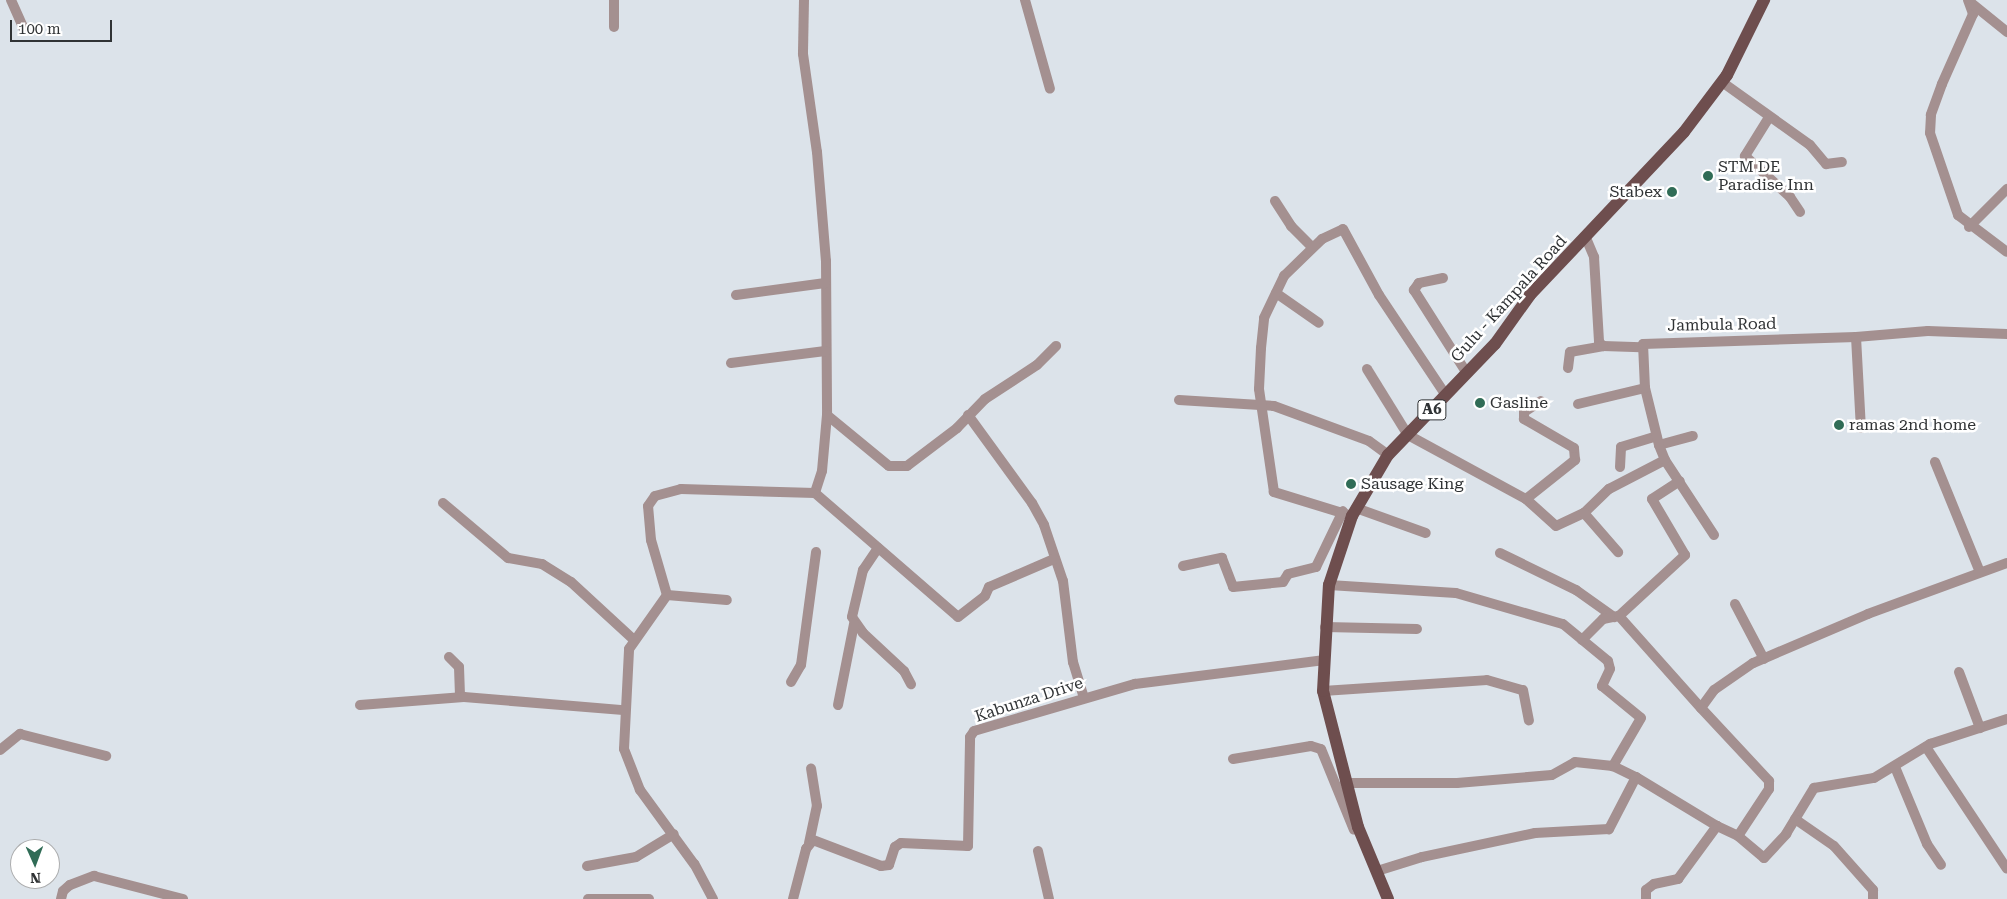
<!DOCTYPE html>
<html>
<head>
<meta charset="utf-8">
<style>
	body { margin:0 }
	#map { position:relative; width:2007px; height:899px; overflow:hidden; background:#dce3ea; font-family:"Roboto Serif",serif }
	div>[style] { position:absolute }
	.minor>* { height:10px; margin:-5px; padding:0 5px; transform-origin:5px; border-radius:5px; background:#a49090 }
	.major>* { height:12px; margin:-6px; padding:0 6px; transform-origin:6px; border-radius:6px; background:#6e4e4e }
	.dots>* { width:14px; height:14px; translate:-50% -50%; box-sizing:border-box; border:2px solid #fff; border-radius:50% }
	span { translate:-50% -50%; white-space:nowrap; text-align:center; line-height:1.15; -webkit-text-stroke:5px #fff; paint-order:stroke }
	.shield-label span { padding:1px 4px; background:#fff; border:1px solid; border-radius:4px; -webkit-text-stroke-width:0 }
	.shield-label { font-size:15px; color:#303335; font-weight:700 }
	.poi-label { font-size:16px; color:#303335 }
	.left { translate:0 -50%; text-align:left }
	.right { translate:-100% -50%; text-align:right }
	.street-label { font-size:16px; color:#303335 }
	.north { position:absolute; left:10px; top:839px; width:50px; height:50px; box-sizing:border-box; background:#fff; border:1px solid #acadae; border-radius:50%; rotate:178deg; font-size:14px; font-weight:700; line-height:20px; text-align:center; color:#303335 }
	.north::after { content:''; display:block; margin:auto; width:18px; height:22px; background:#306c56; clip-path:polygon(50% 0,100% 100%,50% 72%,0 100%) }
	.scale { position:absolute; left:10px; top:20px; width:102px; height:22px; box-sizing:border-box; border:2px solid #303335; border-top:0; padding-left:6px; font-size:15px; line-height:18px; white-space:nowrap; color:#303335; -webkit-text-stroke:4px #fff; paint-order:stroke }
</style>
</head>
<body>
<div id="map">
	<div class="minor">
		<div style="left:11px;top:0;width:30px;rotate:66deg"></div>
		<div style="left:614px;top:0;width:27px;rotate:90deg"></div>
		<div style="left:804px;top:0;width:54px;rotate:91.1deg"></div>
		<div style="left:803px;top:54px;width:99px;rotate:81.9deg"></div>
		<div style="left:817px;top:152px;width:109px;rotate:85.3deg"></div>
		<div style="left:826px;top:261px;width:154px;rotate:89.6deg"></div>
		<div style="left:827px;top:415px;width:56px;rotate:95.1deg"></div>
		<div style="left:822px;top:471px;width:23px;rotate:108deg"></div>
		<div style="left:1025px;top:0;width:92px;rotate:74.3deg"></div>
		<div style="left:1968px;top:0;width:15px;rotate:70deg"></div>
		<div style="left:1973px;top:14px;width:77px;rotate:113.9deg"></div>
		<div style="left:1942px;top:84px;width:33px;rotate:110deg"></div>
		<div style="left:1931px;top:115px;width:18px;rotate:93deg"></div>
		<div style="left:1930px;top:133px;width:87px;rotate:71.1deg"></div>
		<div style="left:1958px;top:215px;width:61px;rotate:37.1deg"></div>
		<div style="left:1970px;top:2px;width:48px;rotate:39deg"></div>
		<div style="left:1722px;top:82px;width:108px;rotate:35.6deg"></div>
		<div style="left:1810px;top:145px;width:25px;rotate:50deg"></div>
		<div style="left:1826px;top:164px;width:16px;rotate:-7deg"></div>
		<div style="left:1768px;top:119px;width:44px;rotate:121.9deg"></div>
		<div style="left:1745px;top:156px;width:61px;rotate:42.3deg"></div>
		<div style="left:1790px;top:197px;width:18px;rotate:56deg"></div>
		<div style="left:1275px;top:201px;width:30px;rotate:57deg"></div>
		<div style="left:1291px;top:226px;width:30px;rotate:45deg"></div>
		<div style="left:1969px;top:227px;width:54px;rotate:-45deg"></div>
		<div style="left:1586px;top:238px;width:21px;rotate:67deg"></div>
		<div style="left:1594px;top:257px;width:85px;rotate:86.6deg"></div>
		<div style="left:1599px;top:342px;width:6px;rotate:45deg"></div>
		<div style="left:1603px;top:346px;width:38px;rotate:2deg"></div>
		<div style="left:1443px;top:278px;width:25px;rotate:168deg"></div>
		<div style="left:1419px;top:283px;width:9px;rotate:126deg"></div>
		<div style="left:1414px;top:290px;width:97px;rotate:57.6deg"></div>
		<div style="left:1276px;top:293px;width:52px;rotate:34.9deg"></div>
		<div style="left:736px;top:295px;width:90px;rotate:-7.7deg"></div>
		<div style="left:1856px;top:337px;width:72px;rotate:-4.8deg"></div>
		<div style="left:1928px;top:331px;width:79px;rotate:2.2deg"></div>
		<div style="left:731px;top:363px;width:95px;rotate:-7.3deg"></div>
		<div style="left:1568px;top:368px;width:16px;rotate:-83deg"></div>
		<div style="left:1570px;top:352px;width:34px;rotate:-10deg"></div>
		<div style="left:1367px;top:369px;width:78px;rotate:58.2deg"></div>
		<div style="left:1408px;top:435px;width:134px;rotate:28.5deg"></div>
		<div style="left:1526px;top:499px;width:40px;rotate:42deg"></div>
		<div style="left:1556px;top:526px;width:31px;rotate:-25deg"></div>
		<div style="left:1584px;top:513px;width:35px;rotate:-44deg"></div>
		<div style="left:1609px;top:489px;width:63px;rotate:-27.4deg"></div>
		<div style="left:1179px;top:400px;width:95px;rotate:3.6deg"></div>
		<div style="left:1274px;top:406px;width:101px;rotate:20.2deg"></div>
		<div style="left:1369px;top:441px;width:24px;rotate:36deg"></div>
		<div style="left:1578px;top:404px;width:69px;rotate:-13.4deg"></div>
		<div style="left:827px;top:415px;width:80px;rotate:39.4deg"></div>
		<div style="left:889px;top:466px;width:18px"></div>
		<div style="left:907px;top:466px;width:63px;rotate:-37.2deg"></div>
		<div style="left:957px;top:428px;width:40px;rotate:-46deg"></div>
		<div style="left:985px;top:399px;width:62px;rotate:-33.2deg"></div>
		<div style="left:1037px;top:365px;width:27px;rotate:-45deg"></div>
		<div style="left:968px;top:415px;width:109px;rotate:54deg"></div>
		<div style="left:1032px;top:503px;width:25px;rotate:61deg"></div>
		<div style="left:1044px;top:525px;width:59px;rotate:71.3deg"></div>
		<div style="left:1063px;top:581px;width:82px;rotate:83deg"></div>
		<div style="left:1073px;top:662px;width:37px;rotate:73deg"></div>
		<div style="left:1659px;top:445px;width:35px;rotate:-15deg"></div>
		<div style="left:1935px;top:462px;width:119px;rotate:67.8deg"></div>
		<div style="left:1620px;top:467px;width:20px;rotate:-87deg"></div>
		<div style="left:1621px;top:447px;width:37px;rotate:-17deg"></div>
		<div style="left:815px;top:493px;width:189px;rotate:40.9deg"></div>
		<div style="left:958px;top:617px;width:34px;rotate:-38deg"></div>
		<div style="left:985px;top:596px;width:10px;rotate:-66deg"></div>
		<div style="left:989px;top:587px;width:71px;rotate:-23.3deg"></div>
		<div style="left:1526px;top:499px;width:63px;rotate:-38.5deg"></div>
		<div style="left:1575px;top:460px;width:12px;rotate:-95deg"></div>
		<div style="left:1574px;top:448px;width:58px;rotate:-149.9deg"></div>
		<div style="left:1524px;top:419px;width:7px;rotate:-90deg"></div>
		<div style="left:1524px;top:412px;width:20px;rotate:-33deg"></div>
		<div style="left:443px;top:503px;width:85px;rotate:40.2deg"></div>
		<div style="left:508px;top:558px;width:35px;rotate:10deg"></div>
		<div style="left:542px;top:564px;width:34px;rotate:32deg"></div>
		<div style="left:571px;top:582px;width:84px;rotate:42.6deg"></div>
		<div style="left:1356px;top:508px;width:74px;rotate:19.7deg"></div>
		<div style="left:1584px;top:513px;width:52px;rotate:48.9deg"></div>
		<div style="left:1352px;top:516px;width:82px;rotate:-162.9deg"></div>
		<div style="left:1274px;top:492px;width:104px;rotate:-98.3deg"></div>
		<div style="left:1259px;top:389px;width:41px;rotate:-87.2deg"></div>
		<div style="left:1261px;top:348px;width:30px;rotate:-84deg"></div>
		<div style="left:1264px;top:318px;width:47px;rotate:-64.5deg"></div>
		<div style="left:1284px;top:276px;width:53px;rotate:-44.2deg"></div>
		<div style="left:1322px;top:239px;width:23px;rotate:-25deg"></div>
		<div style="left:1343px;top:229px;width:75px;rotate:61.4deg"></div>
		<div style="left:1379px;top:295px;width:119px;rotate:56.3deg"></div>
		<div style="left:1714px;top:535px;width:90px;rotate:-123.2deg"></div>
		<div style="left:1665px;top:460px;width:16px;rotate:-112deg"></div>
		<div style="left:1659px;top:445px;width:59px;rotate:-103.8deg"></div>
		<div style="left:1645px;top:388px;width:44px;rotate:-92.6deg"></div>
		<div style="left:1643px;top:344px;width:213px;rotate:-1.9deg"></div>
		<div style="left:1856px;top:337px;width:91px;rotate:86.9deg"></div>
		<div style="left:878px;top:548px;width:27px;rotate:124deg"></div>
		<div style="left:863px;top:570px;width:48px;rotate:103.2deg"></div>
		<div style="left:852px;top:617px;width:19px;rotate:55deg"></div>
		<div style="left:863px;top:633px;width:56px;rotate:42.8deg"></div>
		<div style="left:904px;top:671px;width:15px;rotate:62deg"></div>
		<div style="left:1500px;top:553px;width:85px;rotate:26deg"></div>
		<div style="left:1576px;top:590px;width:47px;rotate:35.4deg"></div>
		<div style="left:2007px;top:563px;width:148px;rotate:159.9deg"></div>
		<div style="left:1868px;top:614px;width:125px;rotate:156.9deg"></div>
		<div style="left:1753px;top:663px;width:47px;rotate:145.3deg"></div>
		<div style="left:1714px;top:690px;width:22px;rotate:126deg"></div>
		<div style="left:1701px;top:708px;width:100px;rotate:47deg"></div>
		<div style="left:1769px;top:781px;width:8px;rotate:90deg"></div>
		<div style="left:1769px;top:789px;width:56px;rotate:123.4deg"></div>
		<div style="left:1738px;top:836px;width:34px;rotate:40deg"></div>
		<div style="left:1764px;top:858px;width:33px;rotate:-47deg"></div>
		<div style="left:1786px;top:834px;width:54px;rotate:-58.7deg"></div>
		<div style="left:1814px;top:788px;width:61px;rotate:-9.5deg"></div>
		<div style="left:1874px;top:778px;width:66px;rotate:-31.3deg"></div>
		<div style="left:1930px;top:744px;width:81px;rotate:-18deg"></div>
		<div style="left:1183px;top:566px;width:40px;rotate:-12deg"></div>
		<div style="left:1222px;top:558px;width:31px;rotate:69deg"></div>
		<div style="left:1233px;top:587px;width:50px;rotate:-5.7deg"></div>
		<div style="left:1283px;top:582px;width:9px;rotate:-58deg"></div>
		<div style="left:1288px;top:574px;width:29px;rotate:-14deg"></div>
		<div style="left:1316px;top:567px;width:62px;rotate:-64.3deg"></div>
		<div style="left:1329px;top:585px;width:127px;rotate:3.6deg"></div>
		<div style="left:1456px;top:593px;width:111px;rotate:16.2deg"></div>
		<div style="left:1563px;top:624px;width:58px;rotate:39.4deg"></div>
		<div style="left:1608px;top:661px;width:8px;rotate:76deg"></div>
		<div style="left:1610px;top:669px;width:19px;rotate:115deg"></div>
		<div style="left:1602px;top:686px;width:50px;rotate:39.4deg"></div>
		<div style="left:1641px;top:718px;width:56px;rotate:120.3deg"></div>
		<div style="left:667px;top:595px;width:60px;rotate:4.8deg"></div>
		<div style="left:1735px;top:604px;width:62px;rotate:62.2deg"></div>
		<div style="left:1619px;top:616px;width:123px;rotate:48.3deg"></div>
		<div style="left:1325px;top:627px;width:92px;rotate:1.2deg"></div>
		<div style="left:1582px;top:640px;width:30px;rotate:-45deg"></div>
		<div style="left:1603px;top:619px;width:16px;rotate:-11deg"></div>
		<div style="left:1619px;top:616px;width:90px;rotate:-42.7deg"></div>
		<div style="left:1685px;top:555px;width:65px;rotate:-120.5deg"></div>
		<div style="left:1652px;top:499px;width:33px;rotate:-33deg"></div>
		<div style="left:449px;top:657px;width:14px;rotate:45deg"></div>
		<div style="left:459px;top:667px;width:30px;rotate:88deg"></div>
		<div style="left:1959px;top:672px;width:60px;rotate:69.4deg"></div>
		<div style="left:791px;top:682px;width:20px;rotate:-60deg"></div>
		<div style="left:801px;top:665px;width:114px;rotate:-82.4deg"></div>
		<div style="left:1323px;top:691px;width:164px;rotate:-3.8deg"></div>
		<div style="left:1487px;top:680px;width:37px;rotate:16deg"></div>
		<div style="left:1523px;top:690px;width:31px;rotate:79deg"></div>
		<div style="left:360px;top:705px;width:104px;rotate:-4.4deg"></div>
		<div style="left:464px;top:697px;width:160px;rotate:4.7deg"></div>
		<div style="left:838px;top:705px;width:83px;rotate:-78.8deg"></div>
		<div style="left:1926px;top:747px;width:146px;rotate:56.4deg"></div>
		<div style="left:0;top:750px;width:26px;rotate:-39deg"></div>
		<div style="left:20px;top:734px;width:89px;rotate:14.3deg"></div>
		<div style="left:1233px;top:759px;width:79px;rotate:-9.5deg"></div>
		<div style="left:1311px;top:746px;width:10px;rotate:17deg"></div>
		<div style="left:1321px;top:749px;width:87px;rotate:67.8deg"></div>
		<div style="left:1895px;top:767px;width:83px;rotate:67.4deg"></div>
		<div style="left:1927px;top:844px;width:25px;rotate:56deg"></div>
		<div style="left:1636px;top:777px;width:95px;rotate:31.2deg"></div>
		<div style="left:1345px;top:783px;width:112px"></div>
		<div style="left:1457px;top:783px;width:95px;rotate:-4.8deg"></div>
		<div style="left:1552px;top:775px;width:26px;rotate:-29deg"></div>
		<div style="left:1575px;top:762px;width:38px;rotate:6deg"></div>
		<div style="left:1613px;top:766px;width:25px;rotate:26deg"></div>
		<div style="left:1636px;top:777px;width:59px;rotate:117.4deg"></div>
		<div style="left:1609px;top:829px;width:74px;rotate:176.9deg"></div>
		<div style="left:1535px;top:833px;width:116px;rotate:168deg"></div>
		<div style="left:1422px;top:857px;width:47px;rotate:162.7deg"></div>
		<div style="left:1795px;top:819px;width:47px;rotate:34.7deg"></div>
		<div style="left:1834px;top:846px;width:59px;rotate:48.4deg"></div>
		<div style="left:1873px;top:890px;width:9px;rotate:90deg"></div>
		<div style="left:809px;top:843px;width:38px;rotate:-78deg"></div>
		<div style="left:817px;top:806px;width:38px;rotate:-99deg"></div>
		<div style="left:1038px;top:851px;width:49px;rotate:77.1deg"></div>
		<div style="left:587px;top:866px;width:50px;rotate:-10.4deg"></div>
		<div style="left:636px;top:857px;width:44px;rotate:-31.2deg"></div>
		<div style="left:61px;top:899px;width:8px;rotate:-76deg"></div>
		<div style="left:63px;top:891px;width:9px;rotate:-41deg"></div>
		<div style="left:70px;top:885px;width:26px;rotate:-21deg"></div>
		<div style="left:94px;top:876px;width:92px;rotate:14.5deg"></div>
		<div style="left:588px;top:899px;width:61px"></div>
		<div style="left:713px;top:899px;width:40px;rotate:-118deg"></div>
		<div style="left:694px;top:864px;width:92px;rotate:-126.1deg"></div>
		<div style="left:640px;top:790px;width:44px;rotate:-111.3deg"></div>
		<div style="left:624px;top:749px;width:100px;rotate:-87.1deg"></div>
		<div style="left:629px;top:649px;width:66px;rotate:-54.9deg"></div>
		<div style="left:667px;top:595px;width:57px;rotate:-106.2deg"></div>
		<div style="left:651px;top:540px;width:34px;rotate:-95deg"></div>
		<div style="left:648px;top:506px;width:12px;rotate:-55deg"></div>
		<div style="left:655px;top:496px;width:27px;rotate:-15deg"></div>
		<div style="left:681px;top:489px;width:134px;rotate:1.7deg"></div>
		<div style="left:793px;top:899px;width:52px;rotate:-75.4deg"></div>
		<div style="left:806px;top:849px;width:11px;rotate:-52deg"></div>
		<div style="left:813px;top:840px;width:73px;rotate:20.9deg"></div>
		<div style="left:881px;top:866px;width:8px;rotate:-7deg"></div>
		<div style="left:889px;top:865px;width:19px;rotate:-72deg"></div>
		<div style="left:895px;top:847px;width:7px;rotate:-34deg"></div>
		<div style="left:901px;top:843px;width:67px;rotate:2.6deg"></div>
		<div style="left:968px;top:846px;width:109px;rotate:-88.9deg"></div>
		<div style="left:970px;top:737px;width:7px;rotate:-56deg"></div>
		<div style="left:974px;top:731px;width:168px;rotate:-16.3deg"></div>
		<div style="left:1135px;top:684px;width:191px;rotate:-7.2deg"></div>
		<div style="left:1646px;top:899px;width:9px;rotate:-90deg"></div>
		<div style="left:1646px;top:890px;width:10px;rotate:-37deg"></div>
		<div style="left:1654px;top:884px;width:25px;rotate:-12deg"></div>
		<div style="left:1678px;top:879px;width:66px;rotate:-53.7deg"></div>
		<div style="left:1717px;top:826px;width:23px;rotate:25deg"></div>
	</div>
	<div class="major">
		<div style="left:1388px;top:899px;width:78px;rotate:-112.6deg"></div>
		<div style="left:1358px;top:827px;width:140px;rotate:-104.4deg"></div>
		<div style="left:1323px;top:691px;width:106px;rotate:-86.8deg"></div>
		<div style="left:1329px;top:585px;width:73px;rotate:-71.6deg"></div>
		<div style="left:1352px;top:516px;width:71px;rotate:-59.5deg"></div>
		<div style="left:1388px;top:455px;width:154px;rotate:-46.1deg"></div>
		<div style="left:1495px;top:344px;width:60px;rotate:-54.5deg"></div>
		<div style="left:1530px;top:295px;width:224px;rotate:-46.6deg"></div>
		<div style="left:1684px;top:132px;width:71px;rotate:-53deg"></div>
		<div style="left:1727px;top:75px;width:84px;rotate:-63.7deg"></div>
	</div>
	<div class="dots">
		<div style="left:1708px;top:176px;background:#306c56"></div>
		<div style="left:1672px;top:192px;background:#306c56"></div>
		<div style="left:1480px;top:403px;background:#306c56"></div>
		<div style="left:1839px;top:425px;background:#306c56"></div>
		<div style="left:1351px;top:484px;background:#306c56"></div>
	</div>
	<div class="shield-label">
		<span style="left:1432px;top:410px">A6</span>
	</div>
	<div class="poi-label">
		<span class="left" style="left:1718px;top:176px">STM DE<br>Paradise Inn</span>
		<span class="right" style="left:1662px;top:192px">Stabex</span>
		<span class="left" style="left:1490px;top:403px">Gasline</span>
		<span class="left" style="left:1849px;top:425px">ramas 2nd home</span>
		<span class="left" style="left:1361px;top:484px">Sausage King</span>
	</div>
	<div class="street-label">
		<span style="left:1509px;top:299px;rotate:-48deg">Gulu - Kampala Road</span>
		<span style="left:1722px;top:325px;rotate:-1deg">Jambula Road</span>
		<span style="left:1029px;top:700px;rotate:-18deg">Kabunza Drive</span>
	</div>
	<div class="north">N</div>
	<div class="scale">100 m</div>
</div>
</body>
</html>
